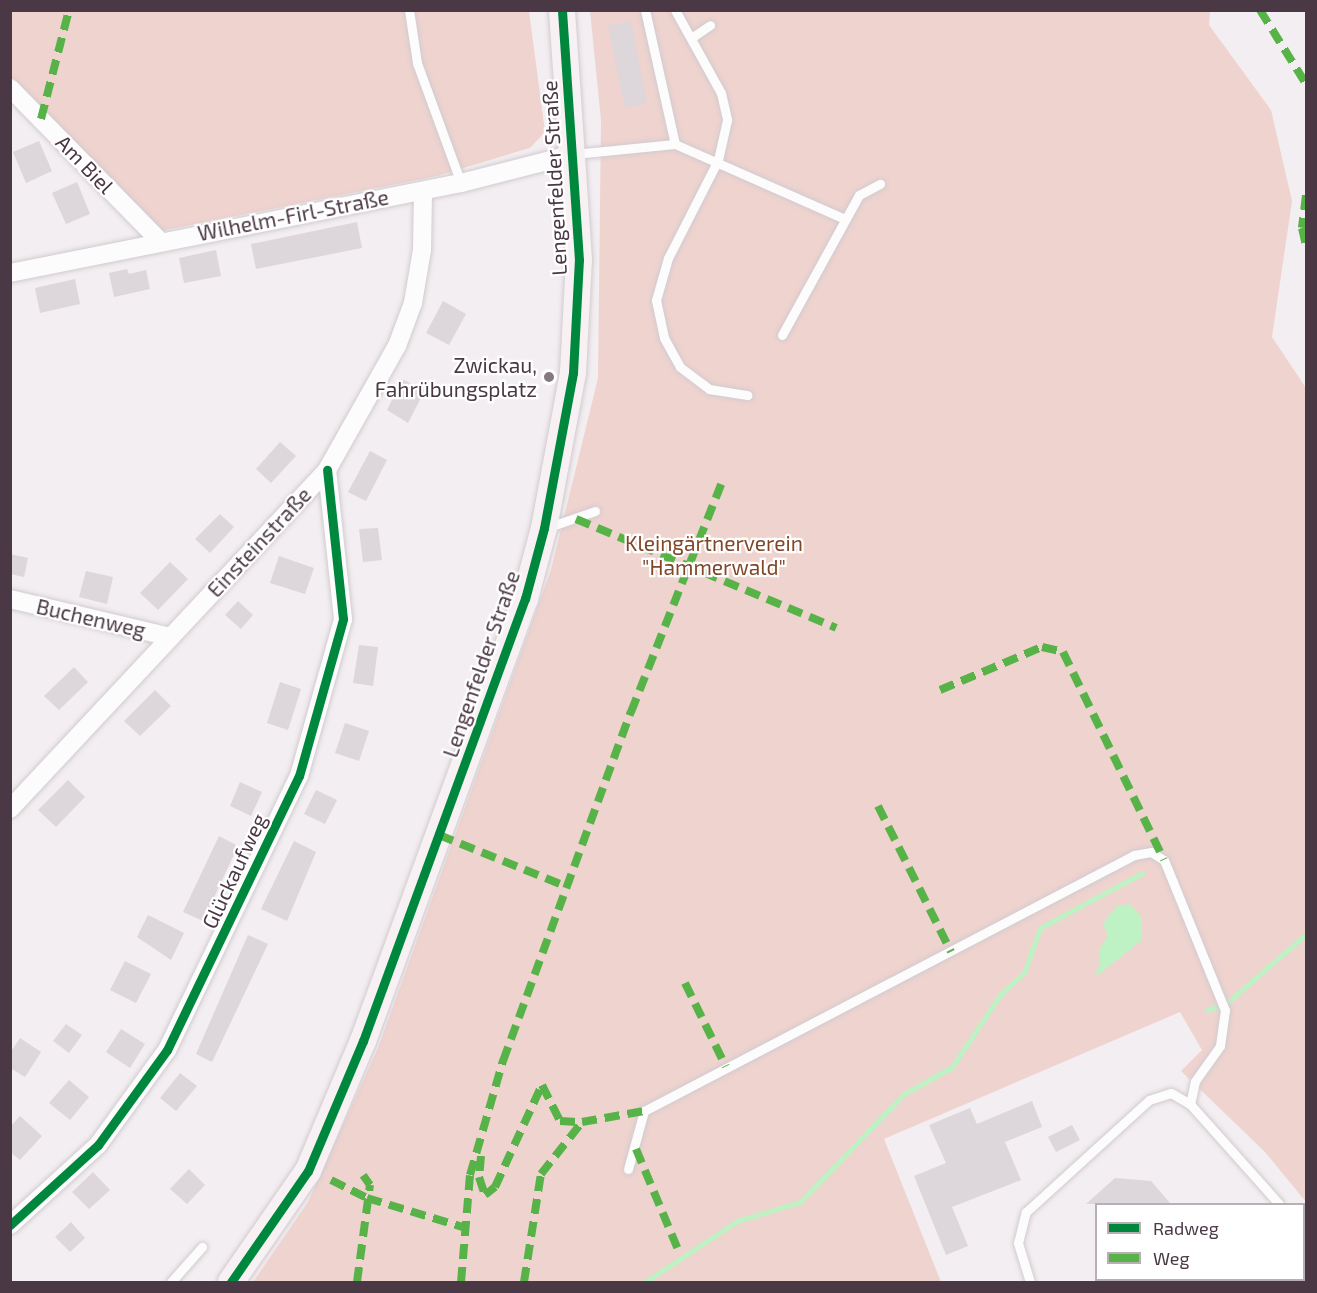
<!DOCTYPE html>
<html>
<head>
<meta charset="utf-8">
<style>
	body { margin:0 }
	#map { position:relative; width:1317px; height:1293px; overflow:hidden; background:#f3eef1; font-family:"Exo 2",sans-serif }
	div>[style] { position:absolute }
	.green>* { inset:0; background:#efd3cf }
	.water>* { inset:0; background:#bef2c4 }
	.stream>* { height:5px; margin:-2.5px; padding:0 2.5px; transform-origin:2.5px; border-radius:2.5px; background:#bef2c4 }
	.building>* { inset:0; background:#ddd6da }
	.roads { filter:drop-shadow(0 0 2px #d1cbcf) drop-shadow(0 0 2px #d1cbcf) }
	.lane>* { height:9px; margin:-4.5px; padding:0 4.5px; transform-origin:4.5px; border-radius:4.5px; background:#fdfcfd }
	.street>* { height:18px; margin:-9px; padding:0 9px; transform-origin:9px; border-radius:9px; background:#fdfcfd }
	.secondary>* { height:26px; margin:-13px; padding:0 13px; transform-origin:13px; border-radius:13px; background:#f7f1f4 }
	.quiet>* { height:8px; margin-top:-4px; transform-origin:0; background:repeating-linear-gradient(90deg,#57b347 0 15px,transparent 0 23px) }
	.cycleway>* { height:9px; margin:-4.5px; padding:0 4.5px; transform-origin:4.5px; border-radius:4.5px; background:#00873e }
	.dots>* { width:16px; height:16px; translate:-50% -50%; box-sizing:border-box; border:3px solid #fff; border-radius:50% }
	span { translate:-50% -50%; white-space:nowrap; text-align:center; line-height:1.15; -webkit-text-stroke:4.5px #fff; paint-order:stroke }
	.street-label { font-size:21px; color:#4b3845 }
	.poi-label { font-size:21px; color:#4b3845 }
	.right { translate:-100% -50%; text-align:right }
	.park-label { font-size:21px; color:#804628 }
	.frame { position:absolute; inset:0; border:12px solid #4b3845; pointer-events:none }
	.legend { position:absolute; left:1095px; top:1203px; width:210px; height:78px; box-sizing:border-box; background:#fff; border:2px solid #b7afb5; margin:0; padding:8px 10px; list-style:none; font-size:18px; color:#4b3845 }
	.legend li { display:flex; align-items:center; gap:12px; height:30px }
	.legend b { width:30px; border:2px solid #b7afb5 }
</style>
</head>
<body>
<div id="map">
	<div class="green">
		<div style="clip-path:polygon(11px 11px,529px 11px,545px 132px,530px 148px,437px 176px,161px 231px,11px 77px)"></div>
		<div style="clip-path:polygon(590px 11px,1210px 11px,1209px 25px,1271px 110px,1292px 201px,1272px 337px,1306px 388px,1306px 1202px,1265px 1152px,1181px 1071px,1202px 1050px,1180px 1012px,884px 1139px,941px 1282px,253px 1282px,308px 1202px,378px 1048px,551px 570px,598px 378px,601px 120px)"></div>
	</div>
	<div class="water">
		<div style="clip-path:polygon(1130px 904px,1142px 918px,1142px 940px,1094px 978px,1100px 964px,1099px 950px,1108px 936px,1103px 923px,1117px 906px)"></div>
	</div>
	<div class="stream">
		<div style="left:1229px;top:1001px;width:102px;rotate:-41deg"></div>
		<div style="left:1207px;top:1010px;width:12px;rotate:-20deg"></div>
		<div style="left:645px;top:1282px;width:110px;rotate:-33.5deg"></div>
		<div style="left:737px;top:1221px;width:66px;rotate:-16.8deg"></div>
		<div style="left:800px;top:1202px;width:150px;rotate:-46.1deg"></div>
		<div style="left:904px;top:1094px;width:55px;rotate:-29.4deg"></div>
		<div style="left:952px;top:1067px;width:87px;rotate:-56.3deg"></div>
		<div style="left:1000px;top:995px;width:33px;rotate:-43deg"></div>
		<div style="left:1024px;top:973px;width:48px;rotate:-70.4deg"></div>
		<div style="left:1040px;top:928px;width:116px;rotate:-28.3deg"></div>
	</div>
	<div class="building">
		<div style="clip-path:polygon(631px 21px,647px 103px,625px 108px,608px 26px)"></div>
		<div style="clip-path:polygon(39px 141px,52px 171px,26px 183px,13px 152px)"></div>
		<div style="clip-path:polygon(77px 182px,90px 214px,66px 224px,52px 193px)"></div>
		<div style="clip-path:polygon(357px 222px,362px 248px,256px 269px,251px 244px)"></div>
		<div style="clip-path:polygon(216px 250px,221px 276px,184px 283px,179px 258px)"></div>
		<div style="clip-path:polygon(127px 269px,129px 274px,146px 270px,150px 289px,114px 297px,109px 273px)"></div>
		<div style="clip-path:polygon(75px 279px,80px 304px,40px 313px,35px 288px)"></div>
		<div style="clip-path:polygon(443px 301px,466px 314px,449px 345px,426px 333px)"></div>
		<div style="clip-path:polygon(402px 379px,425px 390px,408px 423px,387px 410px)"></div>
		<div style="clip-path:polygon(280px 442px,296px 456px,271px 483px,256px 469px)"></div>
		<div style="clip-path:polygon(370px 451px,387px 460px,366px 501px,348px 492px)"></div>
		<div style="clip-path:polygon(220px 514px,234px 527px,210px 553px,195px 539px)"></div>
		<div style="clip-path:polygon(378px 528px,382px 560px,363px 562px,359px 529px)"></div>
		<div style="clip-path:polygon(10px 554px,28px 558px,24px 577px,10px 574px)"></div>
		<div style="clip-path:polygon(279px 556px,314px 568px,305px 594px,270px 583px)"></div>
		<div style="clip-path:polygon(170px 562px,188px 579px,158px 610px,140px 593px)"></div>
		<div style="clip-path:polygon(86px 571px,113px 577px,107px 604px,79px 597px)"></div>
		<div style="clip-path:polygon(238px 601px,253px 615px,241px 629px,225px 615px)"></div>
		<div style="clip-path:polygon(359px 645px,378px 647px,373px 686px,353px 683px)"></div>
		<div style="clip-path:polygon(74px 667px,88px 682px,59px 710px,44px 696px)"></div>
		<div style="clip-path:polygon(280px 682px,301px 689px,288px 730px,267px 723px)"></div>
		<div style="clip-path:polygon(155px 690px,171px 706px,140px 736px,124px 721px)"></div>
		<div style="clip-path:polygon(345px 723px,369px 731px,359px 761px,335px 753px)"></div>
		<div style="clip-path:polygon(68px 780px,85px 797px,56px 827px,38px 810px)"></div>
		<div style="clip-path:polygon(240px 782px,262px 792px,251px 816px,230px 806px)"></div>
		<div style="clip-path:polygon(316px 790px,337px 800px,325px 824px,304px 814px)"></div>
		<div style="clip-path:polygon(219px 836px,238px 846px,203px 921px,183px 912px)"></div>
		<div style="clip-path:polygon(294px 841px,316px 852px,287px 921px,261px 909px)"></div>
		<div style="clip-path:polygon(148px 915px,184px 933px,171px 960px,137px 937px)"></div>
		<div style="clip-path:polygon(248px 935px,268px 944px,212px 1062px,196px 1054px)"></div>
		<div style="clip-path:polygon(125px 961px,151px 974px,136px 1003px,110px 990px)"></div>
		<div style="clip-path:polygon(66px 1024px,82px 1035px,69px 1053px,53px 1041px)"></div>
		<div style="clip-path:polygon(121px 1029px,145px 1044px,130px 1068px,106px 1052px)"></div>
		<div style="clip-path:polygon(20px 1038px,41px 1052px,25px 1077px,10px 1068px,10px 1053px)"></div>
		<div style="clip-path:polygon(180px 1073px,197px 1086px,176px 1111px,160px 1098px)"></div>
		<div style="clip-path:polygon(69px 1080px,89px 1097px,70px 1120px,49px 1103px)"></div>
		<div style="clip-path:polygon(1032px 1101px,1042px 1127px,1005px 1142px,1021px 1180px,952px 1207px,968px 1246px,946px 1255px,914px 1176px,946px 1163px,929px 1125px,970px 1108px,977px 1124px)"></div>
		<div style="clip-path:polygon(20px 1116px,42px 1136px,20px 1160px,10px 1152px,10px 1127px)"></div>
		<div style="clip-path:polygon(1072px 1125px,1080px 1140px,1056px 1152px,1048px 1137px)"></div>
		<div style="clip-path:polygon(189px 1169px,205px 1185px,187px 1204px,170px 1189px)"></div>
		<div style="clip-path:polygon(93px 1172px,110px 1190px,89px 1209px,72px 1192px)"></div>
		<div style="clip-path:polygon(1115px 1178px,1151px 1181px,1171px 1204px,1086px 1204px)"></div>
		<div style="clip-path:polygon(71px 1222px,85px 1238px,70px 1252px,55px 1237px)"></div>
	</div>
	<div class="roads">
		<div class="lane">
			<div style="left:409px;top:10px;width:54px;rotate:81.4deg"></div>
			<div style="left:417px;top:63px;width:128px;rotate:69.9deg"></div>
			<div style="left:645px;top:10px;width:137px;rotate:77.4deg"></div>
			<div style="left:675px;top:10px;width:95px;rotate:61deg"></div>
			<div style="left:721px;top:93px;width:28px;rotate:77deg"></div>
			<div style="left:727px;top:120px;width:41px;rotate:102.7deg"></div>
			<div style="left:718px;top:160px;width:110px;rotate:117deg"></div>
			<div style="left:668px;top:258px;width:44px;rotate:105.9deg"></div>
			<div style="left:656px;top:300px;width:39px;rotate:78deg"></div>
			<div style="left:664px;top:338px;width:33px;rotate:61deg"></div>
			<div style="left:680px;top:367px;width:36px;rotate:37deg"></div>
			<div style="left:709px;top:389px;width:39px;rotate:9deg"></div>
			<div style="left:691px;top:38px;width:23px;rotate:-34deg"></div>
			<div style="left:574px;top:154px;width:101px;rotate:-5.7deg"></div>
			<div style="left:675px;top:144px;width:186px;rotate:23.8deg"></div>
			<div style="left:782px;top:335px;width:160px;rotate:-61.2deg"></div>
			<div style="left:859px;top:195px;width:24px;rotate:-28deg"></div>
			<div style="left:546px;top:528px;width:52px;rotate:-19.1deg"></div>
			<div style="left:628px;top:1169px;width:60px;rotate:-74.6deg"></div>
			<div style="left:644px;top:1111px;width:553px;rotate:-27.58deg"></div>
			<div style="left:1134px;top:855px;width:17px;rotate:-10deg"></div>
			<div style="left:1151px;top:852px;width:15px;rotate:32deg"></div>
			<div style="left:1164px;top:860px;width:162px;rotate:67.9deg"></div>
			<div style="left:1225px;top:1010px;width:36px;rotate:98deg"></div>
			<div style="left:1220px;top:1046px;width:43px;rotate:125.5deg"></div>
			<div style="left:1195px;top:1081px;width:24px;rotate:102deg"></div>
			<div style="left:1304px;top:1233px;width:4px;rotate:63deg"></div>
			<div style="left:171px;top:1282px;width:47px;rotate:-48.5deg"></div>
			<div style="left:1030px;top:1282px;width:41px;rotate:-107.1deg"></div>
			<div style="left:1018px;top:1243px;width:32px;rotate:-76deg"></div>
			<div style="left:1026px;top:1212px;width:166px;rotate:-42.3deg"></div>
			<div style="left:1149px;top:1100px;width:23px;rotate:-18deg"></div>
			<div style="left:1171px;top:1093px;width:22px;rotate:30deg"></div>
			<div style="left:1190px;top:1104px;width:134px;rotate:48.3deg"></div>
		</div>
		<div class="street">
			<div style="left:10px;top:88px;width:214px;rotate:45.6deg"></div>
			<div style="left:10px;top:273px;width:460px;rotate:-11.3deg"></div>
			<div style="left:461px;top:183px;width:117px;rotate:-14.4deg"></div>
			<div style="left:10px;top:599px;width:165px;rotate:13.3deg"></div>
			<div style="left:10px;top:809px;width:464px;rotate:-46.9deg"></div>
			<div style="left:327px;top:470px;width:142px;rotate:-60.6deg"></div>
			<div style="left:397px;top:346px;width:46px;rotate:-69.6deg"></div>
			<div style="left:413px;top:303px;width:54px;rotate:-80.4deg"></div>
			<div style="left:422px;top:250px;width:59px;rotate:-89deg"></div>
			<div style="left:10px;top:1225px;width:119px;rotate:-42.3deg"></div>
			<div style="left:98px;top:1145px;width:117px;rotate:-54deg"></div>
			<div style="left:167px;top:1050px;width:304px;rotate:-64.3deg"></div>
			<div style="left:299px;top:776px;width:163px;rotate:-74.3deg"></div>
			<div style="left:343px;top:619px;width:150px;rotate:-96.1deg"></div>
		</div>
		<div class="secondary">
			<div style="left:231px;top:1282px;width:135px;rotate:-55.3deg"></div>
			<div style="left:308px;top:1171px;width:141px;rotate:-67.1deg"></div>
			<div style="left:363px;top:1041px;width:471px;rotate:-69.9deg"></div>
			<div style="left:525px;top:599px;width:73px;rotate:-75deg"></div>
			<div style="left:544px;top:528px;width:158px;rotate:-79.4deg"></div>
			<div style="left:573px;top:373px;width:113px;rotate:-87deg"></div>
			<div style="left:579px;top:260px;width:251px;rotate:-93.9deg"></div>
		</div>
	</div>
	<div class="quiet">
		<div style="left:1260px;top:10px;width:87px;rotate:58.1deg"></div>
		<div style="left:41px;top:119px;width:113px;rotate:-75.6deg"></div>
		<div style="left:1306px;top:195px;width:33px;rotate:97deg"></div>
		<div style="left:1302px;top:228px;width:17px;rotate:77deg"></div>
		<div style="left:576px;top:519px;width:282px;rotate:22.7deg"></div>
		<div style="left:940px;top:690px;width:111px;rotate:-22.9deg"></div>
		<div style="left:1042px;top:647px;width:22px;rotate:13deg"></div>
		<div style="left:1063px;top:652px;width:231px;rotate:64.1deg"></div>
		<div style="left:878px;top:806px;width:163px;rotate:63.4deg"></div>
		<div style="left:439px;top:835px;width:136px;rotate:22deg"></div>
		<div style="left:685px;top:983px;width:93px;rotate:64deg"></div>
		<div style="left:636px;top:1149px;width:114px;rotate:67.3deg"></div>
		<div style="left:481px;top:1156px;width:21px;rotate:95deg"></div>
		<div style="left:479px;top:1177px;width:19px;rotate:72deg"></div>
		<div style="left:485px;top:1195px;width:13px;rotate:-39deg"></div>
		<div style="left:495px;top:1187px;width:112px;rotate:-65.3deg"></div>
		<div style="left:542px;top:1085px;width:40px;rotate:63.4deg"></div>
		<div style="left:560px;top:1121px;width:22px;rotate:3deg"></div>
		<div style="left:331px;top:1180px;width:40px;rotate:26.6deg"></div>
		<div style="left:367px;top:1198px;width:103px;rotate:16.9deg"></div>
		<div style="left:357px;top:1282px;width:98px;rotate:-82.4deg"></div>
		<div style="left:370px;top:1185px;width:12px;rotate:-125deg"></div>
		<div style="left:461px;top:1282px;width:107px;rotate:-85.2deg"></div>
		<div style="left:470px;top:1175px;width:119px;rotate:-73.9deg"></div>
		<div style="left:503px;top:1061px;width:372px;rotate:-69.9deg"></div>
		<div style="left:631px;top:712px;width:253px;rotate:-68.4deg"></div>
		<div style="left:524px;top:1282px;width:109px;rotate:-81.1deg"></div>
		<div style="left:541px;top:1174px;width:66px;rotate:-51.7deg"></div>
		<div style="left:582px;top:1122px;width:63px;rotate:-10.1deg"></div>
	</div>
	<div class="cycleway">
		<div style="left:10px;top:1225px;width:119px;rotate:-42.3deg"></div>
		<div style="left:98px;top:1145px;width:117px;rotate:-54deg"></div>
		<div style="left:167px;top:1050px;width:304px;rotate:-64.3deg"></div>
		<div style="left:299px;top:776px;width:163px;rotate:-74.3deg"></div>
		<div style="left:343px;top:619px;width:150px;rotate:-96.1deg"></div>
		<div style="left:231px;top:1282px;width:135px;rotate:-55.3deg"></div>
		<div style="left:308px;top:1171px;width:141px;rotate:-67.1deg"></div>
		<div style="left:363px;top:1041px;width:471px;rotate:-69.9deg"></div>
		<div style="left:525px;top:599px;width:73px;rotate:-75deg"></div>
		<div style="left:544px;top:528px;width:158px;rotate:-79.4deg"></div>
		<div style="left:573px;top:373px;width:113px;rotate:-87deg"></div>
		<div style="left:579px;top:260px;width:251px;rotate:-93.9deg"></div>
	</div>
	<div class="dots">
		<div style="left:549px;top:377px;background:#867881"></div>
	</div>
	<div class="street-label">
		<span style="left:85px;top:164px;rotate:46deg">Am Biel</span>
		<span style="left:554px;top:178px;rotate:-93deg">Lengenfelder Straße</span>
		<span style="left:293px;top:215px;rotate:-11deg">Wilhelm-Firl-Straße</span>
		<span style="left:259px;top:542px;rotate:-47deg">Einsteinstraße</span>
		<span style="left:91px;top:618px;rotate:13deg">Buchenweg</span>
		<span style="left:481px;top:664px;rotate:-71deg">Lengenfelder Straße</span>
		<span style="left:234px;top:871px;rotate:-65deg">Glückaufweg</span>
	</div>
	<div class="poi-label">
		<span class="right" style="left:537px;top:377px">Zwickau,<br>Fahrübungsplatz</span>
	</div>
	<div class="park-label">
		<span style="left:714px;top:555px">Kleingärtnerverein<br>"Hammerwald"</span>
	</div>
	<div class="frame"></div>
	<ul class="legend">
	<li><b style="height:8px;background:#00873e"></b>Radweg</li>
	<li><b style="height:8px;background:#57b347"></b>Weg</li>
	</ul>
</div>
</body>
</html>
